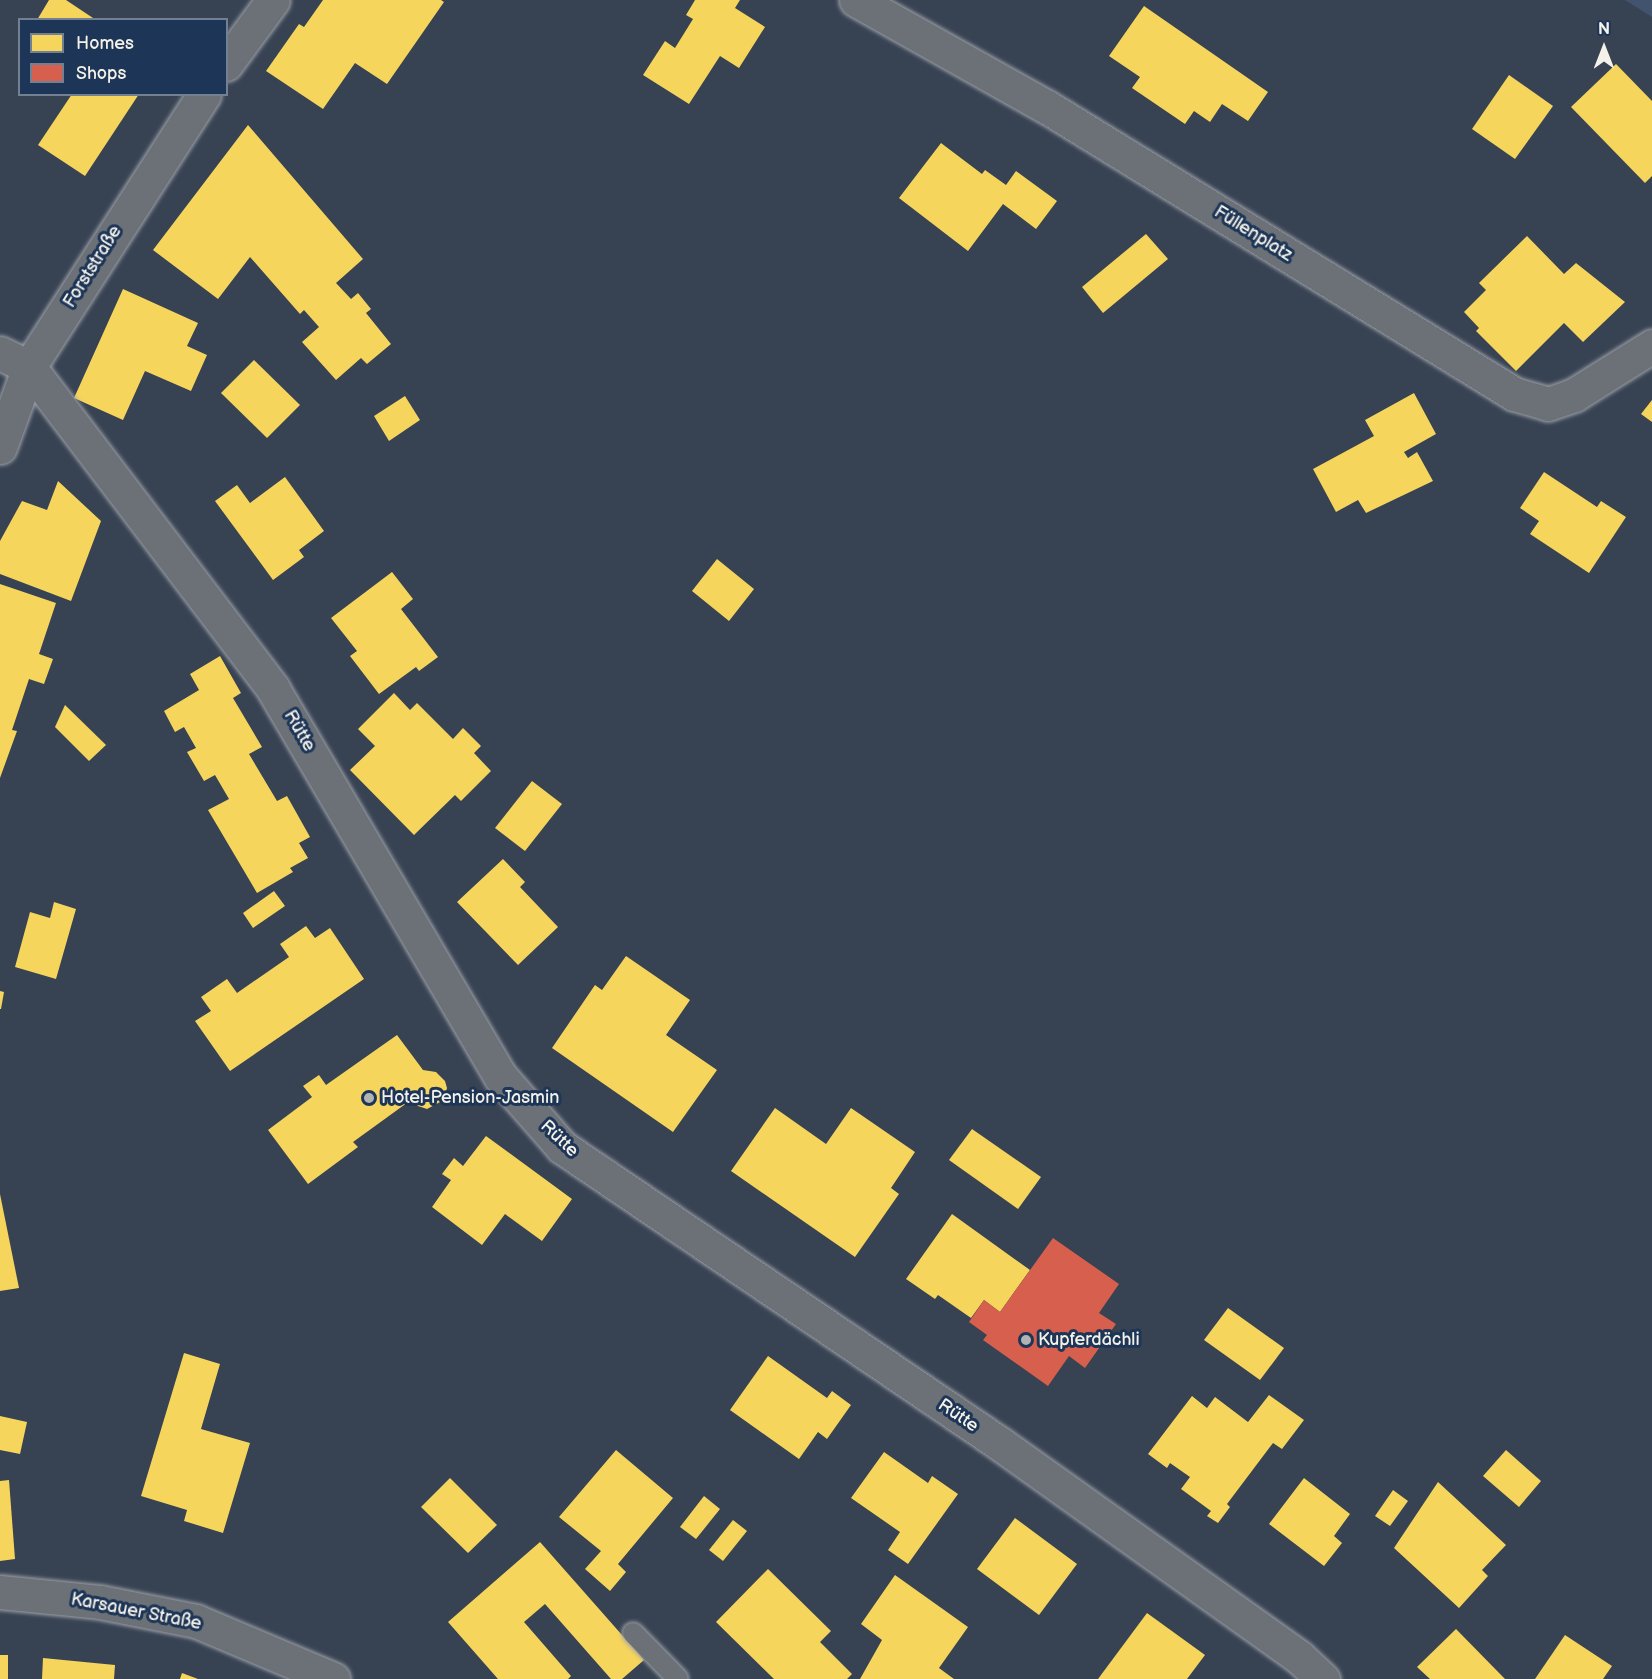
<!DOCTYPE html>
<html>
<head>
<meta charset="utf-8">
<style>
	body { margin:0 }
	#map { position:relative; width:1652px; height:1679px; overflow:hidden; background:#374253; font-family:"Balsamiq Sans",sans-serif }
	div>[style] { position:absolute }
	.green>* { inset:0; background:#42546d }
	.homes>* { inset:0; background:#f6d55c }
	.shops>* { inset:0; background:#d6604d }
	.roads { filter:drop-shadow(0 0 2px #9da1a7) drop-shadow(0 0 2px #9da1a7) }
	.lane>* { height:20px; margin:-10px; padding:0 10px; transform-origin:10px; border-radius:10px; background:#6c7177 }
	.street>* { height:33px; margin:-16.5px; padding:0 16.5px; transform-origin:16.5px; border-radius:16.5px; background:#6c7177 }
	.secondary>* { height:33px; margin:-16.5px; padding:0 16.5px; transform-origin:16.5px; border-radius:16.5px; background:#6c7177 }
	.dots>* { width:16px; height:16px; translate:-50% -50%; box-sizing:border-box; border:3px solid #1d3557; border-radius:50% }
	span { translate:-50% -50%; white-space:nowrap; text-align:center; line-height:1.15; -webkit-text-stroke:6px #1d3557; paint-order:stroke }
	.street-label { font-size:18px; color:#f4f1e8 }
	.poi-label { font-size:18px; color:#f4f1e8 }
	.left { translate:0 -50%; text-align:left }
	.legend { position:absolute; left:18px; top:18px; width:210px; height:78px; box-sizing:border-box; background:#1d3557; border:2px solid #738091; margin:0; padding:8px 10px; list-style:none; font-size:18px; color:#f4f1e8 }
	.legend li { display:flex; align-items:center; gap:12px; height:30px }
	.legend b { width:30px; border:2px solid #738091 }
	.north { position:absolute; left:1574px; top:18px; width:60px; height:60px; -webkit-text-stroke:4px #1d3557; paint-order:stroke; rotate:0deg; font-size:16px; font-weight:700; line-height:24px; text-align:center; color:#f4f1e8 }
	.north::after { content:''; display:block; margin:auto; width:21px; height:27px; background:#f4f1e8; clip-path:polygon(50% 0,100% 100%,50% 72%,0 100%) }
</style>
</head>
<body>
<div id="map">
	<div class="green">
		<div style="clip-path:polygon(1625px 0,1652px 0,1652px 17px)"></div>
	</div>
	<div class="homes">
		<div style="clip-path:polygon(49px 0,66px 0,96px 20px,37px 20px)"></div>
		<div style="clip-path:polygon(323px 0,441px 0,444px 2px,387px 84px,355px 63px,323px 109px,266px 71px,299px 24px,304px 27px)"></div>
		<div style="clip-path:polygon(695px 0,740px 0,735px 8px,765px 27px,739px 68px,720px 56px,689px 104px,643px 75px,665px 41px,675px 48px,693px 19px,686px 15px)"></div>
		<div style="clip-path:polygon(1144px 6px,1268px 92px,1248px 121px,1222px 104px,1210px 122px,1194px 111px,1185px 124px,1132px 88px,1140px 77px,1109px 56px)"></div>
		<div style="clip-path:polygon(1616px 64px,1652px 101px,1652px 176px,1645px 183px,1571px 107px)"></div>
		<div style="clip-path:polygon(1509px 75px,1553px 106px,1515px 159px,1472px 129px)"></div>
		<div style="clip-path:polygon(72px 94px,139px 94px,85px 176px,38px 145px)"></div>
		<div style="clip-path:polygon(248px 125px,363px 259px,336px 283px,351px 299px,358px 293px,371px 309px,366px 313px,391px 344px,367px 364px,361px 358px,336px 380px,302px 342px,319px 327px,304px 310px,300px 314px,250px 257px,218px 299px,153px 250px)"></div>
		<div style="clip-path:polygon(941px 143px,982px 174px,985px 170px,1006px 185px,1016px 171px,1057px 201px,1036px 229px,1003px 204px,968px 251px,899px 198px)"></div>
		<div style="clip-path:polygon(1146px 234px,1168px 259px,1103px 313px,1082px 287px)"></div>
		<div style="clip-path:polygon(1527px 236px,1564px 274px,1576px 263px,1625px 302px,1583px 342px,1564px 323px,1516px 371px,1476px 331px,1479px 328px,1464px 312px,1486px 290px,1479px 283px)"></div>
		<div style="clip-path:polygon(123px 289px,198px 323px,187px 346px,207px 355px,191px 391px,145px 371px,123px 420px,74px 398px)"></div>
		<div style="clip-path:polygon(254px 360px,300px 405px,267px 438px,221px 393px)"></div>
		<div style="clip-path:polygon(1414px 393px,1436px 434px,1404px 452px,1408px 458px,1417px 452px,1433px 481px,1366px 513px,1358px 500px,1336px 512px,1313px 469px,1374px 436px,1365px 420px)"></div>
		<div style="clip-path:polygon(405px 396px,420px 420px,389px 441px,374px 416px)"></div>
		<div style="clip-path:polygon(1652px 400px,1652px 422px,1641px 414px)"></div>
		<div style="clip-path:polygon(1544px 472px,1597px 507px,1601px 501px,1626px 517px,1589px 573px,1530px 534px,1539px 521px,1520px 508px)"></div>
		<div style="clip-path:polygon(285px 477px,324px 531px,299px 550px,304px 557px,273px 580px,215px 501px,237px 485px,250px 503px)"></div>
		<div style="clip-path:polygon(58px 481px,101px 521px,71px 601px,0 574px,0 541px,22px 501px,47px 510px)"></div>
		<div style="clip-path:polygon(717px 559px,754px 589px,729px 621px,692px 591px)"></div>
		<div style="clip-path:polygon(392px 572px,413px 599px,401px 609px,438px 657px,419px 671px,416px 667px,379px 694px,350px 656px,357px 651px,331px 618px)"></div>
		<div style="clip-path:polygon(0 584px,56px 603px,39px 654px,53px 659px,44px 684px,29px 679px,12px 730px,17px 731px,0 778px)"></div>
		<div style="clip-path:polygon(220px 656px,241px 693px,233px 698px,262px 747px,249px 754px,277px 801px,287px 796px,310px 837px,299px 843px,308px 858px,290px 868px,293px 872px,257px 893px,208px 810px,229px 799px,215px 775px,204px 781px,187px 752px,196px 748px,184px 727px,175px 732px,164px 711px,199px 690px,190px 674px)"></div>
		<div style="clip-path:polygon(394px 693px,410px 710px,417px 703px,453px 739px,463px 728px,481px 746px,474px 753px,491px 771px,461px 801px,455px 795px,414px 835px,350px 770px,375px 746px,358px 729px)"></div>
		<div style="clip-path:polygon(65px 705px,106px 745px,89px 761px,55px 727px)"></div>
		<div style="clip-path:polygon(532px 781px,562px 804px,525px 851px,495px 828px)"></div>
		<div style="clip-path:polygon(503px 859px,525px 882px,520px 887px,558px 927px,518px 965px,457px 902px)"></div>
		<div style="clip-path:polygon(274px 891px,285px 906px,253px 928px,243px 913px)"></div>
		<div style="clip-path:polygon(54px 902px,76px 909px,56px 979px,15px 967px,30px 912px,50px 918px)"></div>
		<div style="clip-path:polygon(306px 926px,315px 938px,330px 928px,364px 979px,230px 1071px,195px 1021px,211px 1011px,201px 997px,227px 979px,237px 993px,289px 957px,280px 944px)"></div>
		<div style="clip-path:polygon(626px 956px,690px 1000px,666px 1035px,717px 1070px,673px 1132px,552px 1048px,595px 985px,602px 990px)"></div>
		<div style="clip-path:polygon(0 991px,4px 992px,1px 1009px,0 1009px)"></div>
		<div style="clip-path:polygon(397px 1035px,423px 1070px,436px 1072px,445px 1081px,447px 1088px,444px 1100px,427px 1109px,415px 1105px,411px 1100px,353px 1142px,358px 1147px,308px 1184px,268px 1130px,312px 1097px,303px 1086px,319px 1075px,326px 1085px)"></div>
		<div style="clip-path:polygon(775px 1108px,826px 1144px,851px 1108px,915px 1152px,891px 1188px,899px 1194px,855px 1257px,731px 1171px)"></div>
		<div style="clip-path:polygon(972px 1129px,1041px 1177px,1018px 1209px,949px 1160px)"></div>
		<div style="clip-path:polygon(486px 1136px,572px 1199px,542px 1241px,505px 1214px,482px 1245px,432px 1207px,451px 1180px,442px 1174px,454px 1158px,463px 1166px)"></div>
		<div style="clip-path:polygon(0 1194px,19px 1288px,0 1291px)"></div>
		<div style="clip-path:polygon(952px 1214px,1030px 1270px,1000px 1312px,984px 1300px,971px 1318px,938px 1295px,935px 1299px,906px 1279px)"></div>
		<div style="clip-path:polygon(1228px 1308px,1284px 1348px,1260px 1380px,1204px 1340px)"></div>
		<div style="clip-path:polygon(184px 1353px,220px 1364px,201px 1429px,250px 1443px,223px 1533px,184px 1521px,187px 1510px,141px 1496px)"></div>
		<div style="clip-path:polygon(768px 1356px,827px 1398px,832px 1391px,851px 1405px,827px 1439px,818px 1432px,799px 1459px,730px 1410px)"></div>
		<div style="clip-path:polygon(1269px 1395px,1304px 1420px,1282px 1449px,1273px 1443px,1227px 1504px,1230px 1507px,1218px 1523px,1207px 1516px,1211px 1511px,1181px 1489px,1190px 1477px,1170px 1463px,1167px 1468px,1148px 1454px,1192px 1396px,1207px 1408px,1215px 1397px,1248px 1422px)"></div>
		<div style="clip-path:polygon(0 1416px,27px 1422px,20px 1454px,0 1450px)"></div>
		<div style="clip-path:polygon(616px 1450px,673px 1498px,618px 1564px,626px 1572px,610px 1591px,585px 1569px,601px 1551px,559px 1517px)"></div>
		<div style="clip-path:polygon(1506px 1450px,1541px 1481px,1519px 1507px,1483px 1476px)"></div>
		<div style="clip-path:polygon(884px 1452px,928px 1483px,932px 1476px,958px 1494px,908px 1564px,888px 1550px,900px 1532px,851px 1498px)"></div>
		<div style="clip-path:polygon(450px 1478px,497px 1525px,468px 1553px,421px 1507px)"></div>
		<div style="clip-path:polygon(1304px 1478px,1350px 1514px,1334px 1536px,1342px 1543px,1324px 1566px,1269px 1524px)"></div>
		<div style="clip-path:polygon(9px 1480px,15px 1559px,0 1561px,0 1481px)"></div>
		<div style="clip-path:polygon(1438px 1482px,1506px 1545px,1482px 1570px,1488px 1576px,1459px 1608px,1394px 1548px)"></div>
		<div style="clip-path:polygon(1393px 1490px,1408px 1501px,1390px 1526px,1375px 1516px)"></div>
		<div style="clip-path:polygon(704px 1496px,720px 1509px,696px 1539px,680px 1527px)"></div>
		<div style="clip-path:polygon(1015px 1518px,1077px 1564px,1039px 1615px,977px 1569px)"></div>
		<div style="clip-path:polygon(733px 1520px,747px 1531px,723px 1561px,709px 1550px)"></div>
		<div style="clip-path:polygon(540px 1542px,644px 1660px,622px 1679px,611px 1679px,545px 1604px,524px 1622px,571px 1676px,568px 1679px,498px 1679px,448px 1622px)"></div>
		<div style="clip-path:polygon(768px 1569px,831px 1631px,820px 1642px,852px 1674px,847px 1679px,774px 1679px,716px 1622px)"></div>
		<div style="clip-path:polygon(895px 1575px,968px 1627px,939px 1668px,954px 1679px,860px 1679px,882px 1640px,861px 1624px)"></div>
		<div style="clip-path:polygon(1147px 1613px,1205px 1655px,1187px 1679px,1098px 1679px)"></div>
		<div style="clip-path:polygon(1456px 1629px,1505px 1679px,1430px 1679px,1417px 1667px)"></div>
		<div style="clip-path:polygon(1565px 1635px,1612px 1666px,1603px 1679px,1535px 1679px)"></div>
		<div style="clip-path:polygon(0 1655px,8px 1655px,8px 1679px,0 1679px)"></div>
		<div style="clip-path:polygon(43px 1658px,115px 1665px,114px 1679px,42px 1679px)"></div>
		<div style="clip-path:polygon(182px 1673px,198px 1679px,180px 1679px)"></div>
	</div>
	<div class="shops">
		<div style="clip-path:polygon(1053px 1238px,1119px 1284px,1099px 1313px,1116px 1324px,1085px 1368px,1069px 1356px,1048px 1386px,983px 1340px,987px 1335px,969px 1322px,984px 1300px,1000px 1312px)"></div>
	</div>
	<div class="roads">
		<div class="lane">
			<div style="left:633px;top:1633px;width:64px;rotate:45.6deg"></div>
		</div>
		<div class="street">
			<div style="left:856px;top:0;width:219px;rotate:29.3deg"></div>
			<div style="left:1047px;top:107px;width:548px;rotate:31.57deg"></div>
			<div style="left:1514px;top:394px;width:35px;rotate:16deg"></div>
			<div style="left:1548px;top:404px;width:28px;rotate:-19deg"></div>
			<div style="left:1574px;top:395px;width:92px;rotate:-32.1deg"></div>
			<div style="left:226px;top:64px;width:79px;rotate:-53.7deg"></div>
			<div style="left:0;top:353px;width:32px;rotate:26deg"></div>
			<div style="left:29px;top:367px;width:404px;rotate:52.8deg"></div>
			<div style="left:273px;top:689px;width:450px;rotate:59.6deg"></div>
			<div style="left:501px;top:1077px;width:93px;rotate:48.9deg"></div>
			<div style="left:562px;top:1147px;width:528px;rotate:34.11deg"></div>
			<div style="left:999px;top:1443px;width:369px;rotate:35.5deg"></div>
			<div style="left:1299px;top:1657px;width:33px;rotate:43deg"></div>
			<div style="left:0;top:447px;width:85px;rotate:-70.1deg"></div>
			<div style="left:29px;top:367px;width:324px;rotate:-57.3deg"></div>
		</div>
		<div class="secondary">
			<div style="left:0;top:1592px;width:100px;rotate:5.7deg"></div>
			<div style="left:100px;top:1602px;width:98px;rotate:11.2deg"></div>
			<div style="left:196px;top:1621px;width:149px;rotate:22.9deg"></div>
		</div>
	</div>
	<div class="dots">
		<div style="left:369px;top:1098px;background:#b2b4b4"></div>
		<div style="left:1026px;top:1340px;background:#b2b4b4"></div>
	</div>
	<div class="street-label">
		<span style="left:1253px;top:234px;rotate:32deg">Füllenplatz</span>
		<span style="left:93px;top:267px;rotate:-58deg">Forststraße</span>
		<span style="left:299px;top:731px;rotate:60deg">Rütte</span>
		<span style="left:559px;top:1139px;rotate:43deg">Rütte</span>
		<span style="left:958px;top:1416px;rotate:34deg">Rütte</span>
		<span style="left:136px;top:1612px;rotate:11deg">Karsauer Straße</span>
	</div>
	<div class="poi-label">
		<span class="left" style="left:381px;top:1098px">Hotel-Pension-Jasmin</span>
		<span class="left" style="left:1038px;top:1340px">Kupferdächli</span>
	</div>
	<ul class="legend">
	<li><b style="height:16px;background:#f6d55c"></b>Homes</li>
	<li><b style="height:16px;background:#d6604d"></b>Shops</li>
	</ul>
	<div class="north">N</div>
</div>
</body>
</html>
